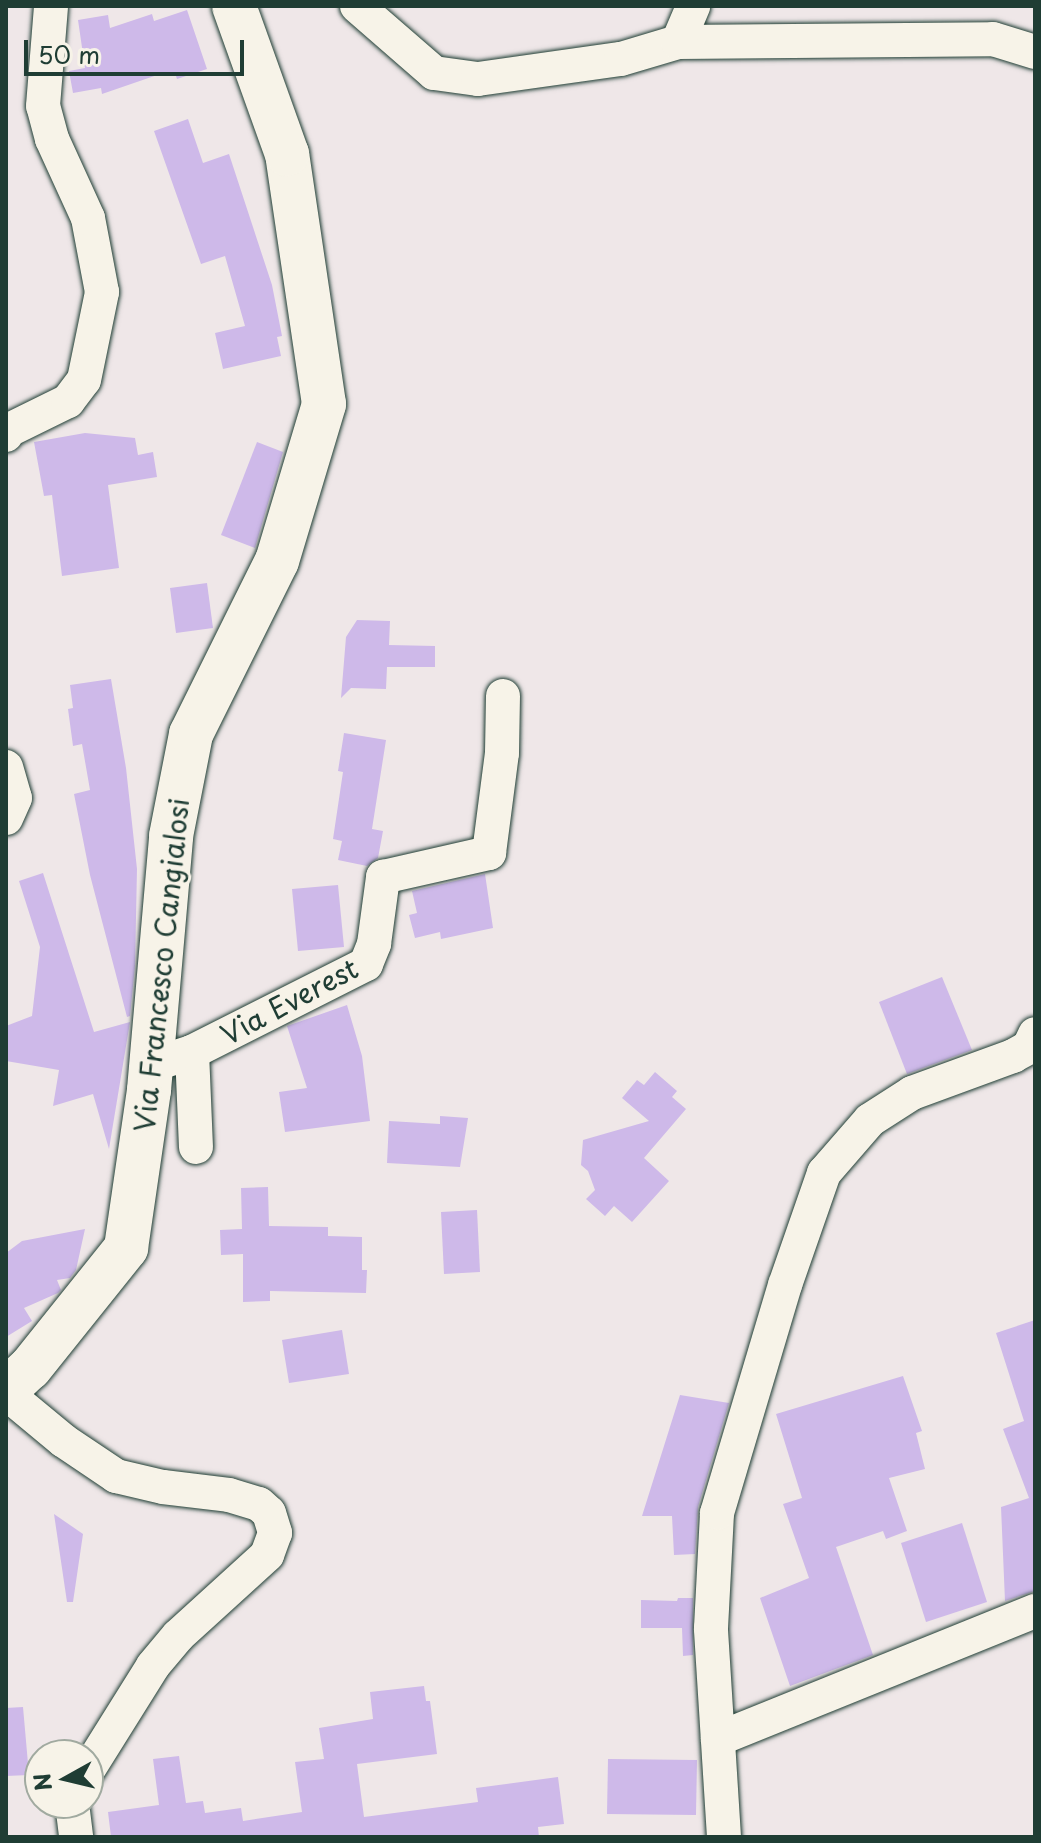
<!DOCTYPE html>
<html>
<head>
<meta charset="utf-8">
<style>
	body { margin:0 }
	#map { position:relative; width:1041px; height:1843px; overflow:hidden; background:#efe7e8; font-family:"Playpen Sans",sans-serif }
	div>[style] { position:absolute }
	.building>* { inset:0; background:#ceb9e9 }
	.roads { filter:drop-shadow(0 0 2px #1f3d34) drop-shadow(0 0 2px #1f3d34) }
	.street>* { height:34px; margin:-17px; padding:0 17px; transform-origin:17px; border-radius:17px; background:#f7f3e8 }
	.secondary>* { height:44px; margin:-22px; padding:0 22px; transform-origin:22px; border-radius:22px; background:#f7f3e8 }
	span { translate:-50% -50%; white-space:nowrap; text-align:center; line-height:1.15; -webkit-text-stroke:6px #f7f3e8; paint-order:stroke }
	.street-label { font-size:28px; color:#1f3d34 }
	.frame { position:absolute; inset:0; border:8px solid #1f3d34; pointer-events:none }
	.north { position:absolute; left:24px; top:1739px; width:80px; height:80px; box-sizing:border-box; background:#f7f3e8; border:2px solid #a1aaa0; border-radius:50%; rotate:262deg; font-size:22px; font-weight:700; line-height:32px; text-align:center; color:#1f3d34 }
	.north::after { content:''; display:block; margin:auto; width:28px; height:36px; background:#1f3d34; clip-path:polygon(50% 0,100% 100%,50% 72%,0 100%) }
	.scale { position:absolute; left:24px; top:40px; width:220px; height:36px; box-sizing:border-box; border:4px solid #1f3d34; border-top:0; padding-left:10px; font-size:24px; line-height:28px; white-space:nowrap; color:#1f3d34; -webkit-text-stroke:6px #f7f3e8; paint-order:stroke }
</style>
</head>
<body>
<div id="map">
	<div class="building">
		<div style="clip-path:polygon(187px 10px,207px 69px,177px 79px,175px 73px,164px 76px,163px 73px,102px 94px,101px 88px,73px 93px,69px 71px,85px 68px,78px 20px,108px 15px,110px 28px,152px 14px,154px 21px)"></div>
		<div style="clip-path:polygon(188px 119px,203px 163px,229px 154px,272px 285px,282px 336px,277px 337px,281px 356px,223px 369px,215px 333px,245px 326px,225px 256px,201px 264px,154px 131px)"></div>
		<div style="clip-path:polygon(85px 433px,135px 438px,138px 455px,153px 452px,157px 477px,108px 485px,119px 568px,62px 576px,52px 495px,44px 496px,34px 442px)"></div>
		<div style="clip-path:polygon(257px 442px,283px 452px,255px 548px,221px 535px)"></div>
		<div style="clip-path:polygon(207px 583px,213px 628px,176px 633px,170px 588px)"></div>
		<div style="clip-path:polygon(357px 620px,390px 621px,389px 645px,435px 646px,435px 667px,387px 667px,386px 689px,351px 688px,341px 698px,346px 637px)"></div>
		<div style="clip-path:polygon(111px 679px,126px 768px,137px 869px,135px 966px,130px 1016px,127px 1017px,90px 875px,74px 794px,90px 790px,82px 744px,73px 746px,68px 709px,73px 708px,70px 685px)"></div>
		<div style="clip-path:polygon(344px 733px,386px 740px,372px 829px,383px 831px,378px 858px,367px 866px,338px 860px,342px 841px,333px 839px,343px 772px,338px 771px)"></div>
		<div style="clip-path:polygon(43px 873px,94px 1032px,130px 1022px,109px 1149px,93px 1094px,53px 1106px,59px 1070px,6px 1061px,6px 1026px,32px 1016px,40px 947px,19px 881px)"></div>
		<div style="clip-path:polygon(485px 874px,493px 928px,441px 939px,440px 932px,415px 938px,409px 915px,417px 913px,412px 891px)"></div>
		<div style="clip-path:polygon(338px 885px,344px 947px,298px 951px,292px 889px)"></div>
		<div style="clip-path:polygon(942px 977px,972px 1050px,907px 1074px,879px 1002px)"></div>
		<div style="clip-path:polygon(347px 1005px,362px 1056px,370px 1121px,285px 1132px,279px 1092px,307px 1088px,287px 1026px)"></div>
		<div style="clip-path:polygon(655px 1072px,677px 1091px,672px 1097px,686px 1109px,644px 1158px,669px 1181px,632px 1222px,614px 1206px,605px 1216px,586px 1199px,595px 1190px,588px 1171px,581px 1165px,583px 1140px,649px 1121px,622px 1098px,637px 1080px,644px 1085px)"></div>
		<div style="clip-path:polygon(440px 1116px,468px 1118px,460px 1167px,387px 1163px,389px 1121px,440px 1124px)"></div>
		<div style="clip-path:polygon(268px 1187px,269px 1226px,328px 1227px,328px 1236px,362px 1237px,362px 1270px,367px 1270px,366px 1293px,270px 1291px,270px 1301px,243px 1302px,243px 1254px,221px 1255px,220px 1230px,242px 1229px,241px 1188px)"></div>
		<div style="clip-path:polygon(477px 1210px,480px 1272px,444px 1274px,441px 1212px)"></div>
		<div style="clip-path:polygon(85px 1229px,76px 1270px,70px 1278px,57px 1280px,61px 1290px,58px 1293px,24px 1308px,32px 1321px,6px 1337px,6px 1253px,22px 1241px)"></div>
		<div style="clip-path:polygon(1035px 1320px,1035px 1591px,1005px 1601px,1001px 1507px,1029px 1498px,1003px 1429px,1024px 1421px,996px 1333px)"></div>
		<div style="clip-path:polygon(342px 1330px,349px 1374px,289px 1383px,282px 1340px)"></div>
		<div style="clip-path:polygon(903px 1376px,922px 1431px,916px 1433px,925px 1469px,889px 1478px,907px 1531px,886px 1539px,883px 1531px,836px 1547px,873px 1655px,790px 1686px,760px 1598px,809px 1578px,783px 1504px,802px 1498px,776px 1414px)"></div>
		<div style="clip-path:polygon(680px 1395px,729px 1403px,698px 1507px,695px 1554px,674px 1555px,672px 1516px,642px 1516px)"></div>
		<div style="clip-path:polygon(54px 1514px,83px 1534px,73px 1602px,67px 1602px)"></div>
		<div style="clip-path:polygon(962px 1523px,987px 1602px,926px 1622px,901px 1543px)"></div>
		<div style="clip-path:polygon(678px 1598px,693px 1598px,693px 1655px,683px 1656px,682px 1628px,641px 1628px,641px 1600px,677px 1601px)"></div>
		<div style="clip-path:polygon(424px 1686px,426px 1701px,430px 1701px,437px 1754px,357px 1764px,364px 1817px,478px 1802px,476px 1788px,558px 1777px,564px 1824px,538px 1827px,539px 1837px,111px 1837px,108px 1812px,159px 1805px,153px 1759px,179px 1756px,186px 1803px,203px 1801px,205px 1813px,241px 1808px,243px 1821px,302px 1812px,295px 1762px,324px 1759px,319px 1728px,373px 1719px,370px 1692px)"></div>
		<div style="clip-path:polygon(23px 1707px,29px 1775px,6px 1776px,6px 1708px)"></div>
		<div style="clip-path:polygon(608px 1759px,697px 1760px,696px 1815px,607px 1814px)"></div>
	</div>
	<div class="roads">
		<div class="street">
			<div style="left:357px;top:6px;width:102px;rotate:41deg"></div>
			<div style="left:434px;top:73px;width:44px;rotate:7.8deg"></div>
			<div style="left:478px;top:79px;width:144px;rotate:-8deg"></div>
			<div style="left:621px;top:59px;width:59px;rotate:-16.6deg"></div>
			<div style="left:678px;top:42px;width:315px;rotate:-0.5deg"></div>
			<div style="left:993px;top:39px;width:44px;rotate:17.2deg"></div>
			<div style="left:678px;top:42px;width:39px;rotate:-67deg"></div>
			<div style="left:6px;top:435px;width:4px;rotate:-76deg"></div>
			<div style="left:7px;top:431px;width:68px;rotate:-26.2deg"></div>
			<div style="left:68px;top:401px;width:26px;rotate:-53deg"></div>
			<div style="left:84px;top:380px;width:90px;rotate:-78.4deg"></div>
			<div style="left:102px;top:292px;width:75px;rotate:-100.7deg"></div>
			<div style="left:88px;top:218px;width:87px;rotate:-114.5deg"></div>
			<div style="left:52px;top:139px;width:34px;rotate:-105deg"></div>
			<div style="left:43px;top:106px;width:100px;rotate:-85.4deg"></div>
			<div style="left:6px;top:767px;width:32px;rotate:74deg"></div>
			<div style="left:15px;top:798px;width:22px;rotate:114deg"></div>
			<div style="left:192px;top:1052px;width:95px;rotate:87.6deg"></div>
			<div style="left:152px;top:1065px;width:42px;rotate:-18deg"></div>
			<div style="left:192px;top:1052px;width:195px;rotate:-26.8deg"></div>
			<div style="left:366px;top:964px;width:22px;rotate:-68deg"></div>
			<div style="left:374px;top:944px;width:68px;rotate:-82.3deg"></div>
			<div style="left:383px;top:877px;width:109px;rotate:-12.8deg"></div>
			<div style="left:489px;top:853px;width:101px;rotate:-82.6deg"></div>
			<div style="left:502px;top:753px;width:57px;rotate:-89deg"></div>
			<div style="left:6px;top:1393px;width:75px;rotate:39.6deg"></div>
			<div style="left:64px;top:1441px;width:63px;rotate:33.9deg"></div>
			<div style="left:116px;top:1476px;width:48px;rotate:13.2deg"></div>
			<div style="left:163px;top:1487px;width:66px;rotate:6.9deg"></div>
			<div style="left:229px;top:1495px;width:31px;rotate:17deg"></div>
			<div style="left:259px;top:1504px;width:13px;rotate:42deg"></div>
			<div style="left:269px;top:1513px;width:21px;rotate:73deg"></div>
			<div style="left:275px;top:1533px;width:23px;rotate:110deg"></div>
			<div style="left:267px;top:1555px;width:120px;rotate:137.7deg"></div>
			<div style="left:178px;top:1636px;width:39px;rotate:130deg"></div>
			<div style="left:153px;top:1666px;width:123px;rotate:122deg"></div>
			<div style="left:718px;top:1739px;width:342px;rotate:-22deg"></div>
			<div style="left:72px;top:1803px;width:34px;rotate:83deg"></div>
			<div style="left:724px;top:1837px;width:209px;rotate:-93.6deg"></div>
			<div style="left:711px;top:1628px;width:115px;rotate:-87deg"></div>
			<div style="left:717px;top:1513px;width:238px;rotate:-73.4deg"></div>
			<div style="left:785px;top:1285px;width:119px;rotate:-70.8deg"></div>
			<div style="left:824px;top:1173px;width:70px;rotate:-49deg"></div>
			<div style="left:870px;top:1120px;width:50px;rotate:-32.7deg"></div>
			<div style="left:912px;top:1093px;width:108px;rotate:-20.1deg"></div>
			<div style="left:1013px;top:1056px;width:18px;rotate:-29deg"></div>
			<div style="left:1029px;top:1047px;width:14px;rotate:-65deg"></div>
		</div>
		<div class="secondary">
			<div style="left:6px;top:1390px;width:33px;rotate:-43deg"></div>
			<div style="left:30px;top:1368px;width:154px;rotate:-51.3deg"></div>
			<div style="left:126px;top:1248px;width:160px;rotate:-81.7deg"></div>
			<div style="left:149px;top:1090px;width:255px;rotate:-85deg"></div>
			<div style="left:171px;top:836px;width:104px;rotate:-78.9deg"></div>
			<div style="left:191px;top:734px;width:193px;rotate:-63.6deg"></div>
			<div style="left:277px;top:561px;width:164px;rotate:-73.3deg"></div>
			<div style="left:324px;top:404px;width:253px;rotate:-98.4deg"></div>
			<div style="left:287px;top:154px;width:157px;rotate:-109.7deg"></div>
		</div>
	</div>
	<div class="street-label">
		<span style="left:161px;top:965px;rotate:-84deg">Via Francesco Cangialosi</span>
		<span style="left:289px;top:1001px;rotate:-28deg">Via Everest</span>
	</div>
	<div class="frame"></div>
	<div class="north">N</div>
	<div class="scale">50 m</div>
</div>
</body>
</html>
